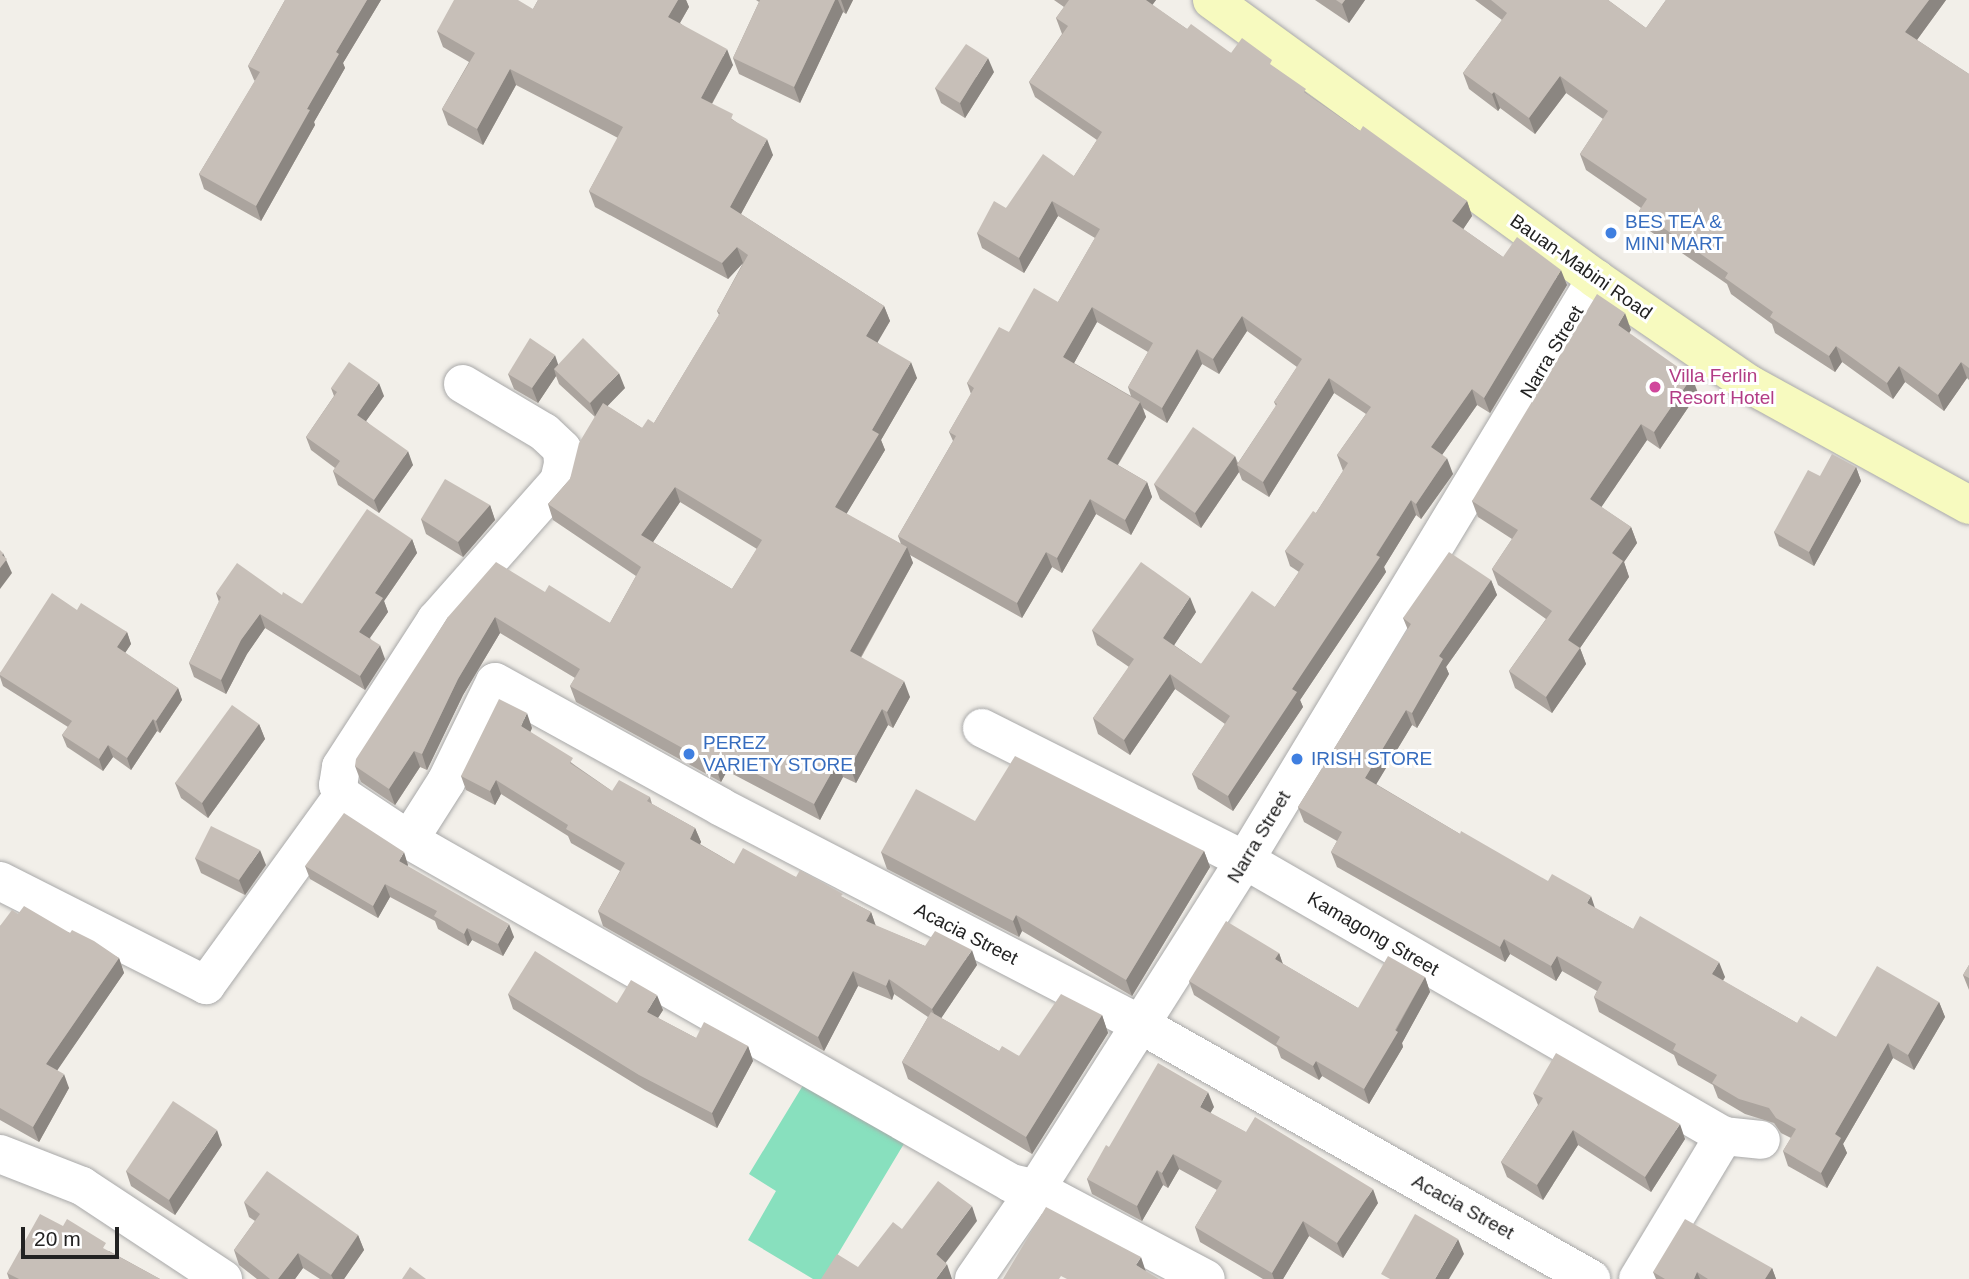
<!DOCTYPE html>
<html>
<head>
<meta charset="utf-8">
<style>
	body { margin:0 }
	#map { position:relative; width:1969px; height:1279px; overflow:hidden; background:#f2efe9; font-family:Arial,sans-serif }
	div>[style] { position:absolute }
	.pitch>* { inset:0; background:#88e0be }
	.roads { filter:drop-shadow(0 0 2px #a9a9a9) drop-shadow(0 0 2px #a9a9a9) }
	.minor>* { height:38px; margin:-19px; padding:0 19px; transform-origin:19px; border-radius:19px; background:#fff }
	.secondary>* { height:38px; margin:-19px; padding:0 19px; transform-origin:19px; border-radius:19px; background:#f7fabf }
	.wall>* { inset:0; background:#aba49e }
	.shaded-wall>* { inset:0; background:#8b8681 }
	.building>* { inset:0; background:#c7bfb8 }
	.dots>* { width:19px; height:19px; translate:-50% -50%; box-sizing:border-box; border:4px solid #fff; border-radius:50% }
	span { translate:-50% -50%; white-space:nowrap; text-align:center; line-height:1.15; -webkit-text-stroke:6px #fff; paint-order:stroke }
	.shop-label { font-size:19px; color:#366cbe }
	.left { translate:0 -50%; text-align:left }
	.street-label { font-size:19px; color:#222 }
	.hotel-label { font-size:19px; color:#b23c85 }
	.scale { position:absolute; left:21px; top:1227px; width:98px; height:32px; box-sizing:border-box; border:4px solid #222; border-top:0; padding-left:9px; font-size:21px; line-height:24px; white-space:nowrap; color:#222; -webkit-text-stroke:5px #fff; paint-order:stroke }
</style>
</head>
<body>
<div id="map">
	<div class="pitch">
		<div style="clip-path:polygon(808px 1077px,908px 1137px,823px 1279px,813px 1279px,748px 1240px,776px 1191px,749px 1174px)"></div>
	</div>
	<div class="roads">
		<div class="minor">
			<div style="left:463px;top:384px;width:94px;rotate:30.7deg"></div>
			<div style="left:544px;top:432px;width:25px;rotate:43deg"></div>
			<div style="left:562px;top:449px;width:15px;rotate:86deg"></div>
			<div style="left:563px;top:464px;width:17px;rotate:103deg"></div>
			<div style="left:559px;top:481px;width:186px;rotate:131.5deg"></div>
			<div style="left:436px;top:620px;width:175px;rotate:122.9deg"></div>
			<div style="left:341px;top:767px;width:18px;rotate:99deg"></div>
			<div style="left:338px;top:785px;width:12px;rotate:66deg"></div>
			<div style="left:343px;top:796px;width:79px;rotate:33.7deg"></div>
			<div style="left:409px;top:840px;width:693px;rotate:29.67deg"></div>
			<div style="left:1011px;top:1183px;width:26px;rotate:13deg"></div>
			<div style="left:1036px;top:1189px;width:192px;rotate:27.9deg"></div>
			<div style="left:982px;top:728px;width:294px;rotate:26.7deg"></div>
			<div style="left:1245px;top:860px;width:553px;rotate:29.95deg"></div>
			<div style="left:1724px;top:1136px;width:37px;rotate:6deg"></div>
			<div style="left:409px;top:840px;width:69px;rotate:-57.5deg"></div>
			<div style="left:446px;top:782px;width:111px;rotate:-63.9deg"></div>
			<div style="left:495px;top:682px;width:258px;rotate:28.9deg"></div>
			<div style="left:721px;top:807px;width:473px;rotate:27.4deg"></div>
			<div style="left:1141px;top:1025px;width:517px;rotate:29.44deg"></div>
			<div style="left:0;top:881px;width:231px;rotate:26.8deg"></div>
			<div style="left:206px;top:985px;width:233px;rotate:-54.1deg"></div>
			<div style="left:0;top:1154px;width:88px;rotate:21.3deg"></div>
			<div style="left:82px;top:1186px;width:169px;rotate:33.4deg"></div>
			<div style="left:974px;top:1279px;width:109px;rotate:-55.4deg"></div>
			<div style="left:1036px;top:1189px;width:390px;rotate:-57.6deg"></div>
			<div style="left:1245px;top:860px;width:679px;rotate:-58.86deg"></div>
			<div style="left:1638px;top:1279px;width:167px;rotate:-59deg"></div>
		</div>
		<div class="secondary">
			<div style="left:1212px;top:0;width:475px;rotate:36deg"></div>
			<div style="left:1596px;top:279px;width:186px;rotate:34.5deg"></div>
			<div style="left:1749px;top:384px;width:251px;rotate:28.8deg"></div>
		</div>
	</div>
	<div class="wall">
		<div style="clip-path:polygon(285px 0,381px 0,343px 63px,345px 68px,314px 122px,315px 125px,261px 221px,204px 189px,199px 174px,255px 81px,254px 80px,248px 66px)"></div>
		<div style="clip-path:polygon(evenodd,538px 0,686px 0,689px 7px,680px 23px,733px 65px,712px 104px,736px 122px,773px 155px,741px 214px,884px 306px,890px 321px,877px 342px,917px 378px,881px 440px,885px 450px,846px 514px,901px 544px,898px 536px,953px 441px,949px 432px,971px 394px,967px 383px,1009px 332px,1058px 302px,1095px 238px,1058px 216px,1024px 273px,982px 248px,977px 233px,1006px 208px,1074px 176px,1097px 140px,1035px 97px,1029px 82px,1062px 34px,1056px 18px,1064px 7px,1054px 0,1156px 0,1152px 5px,1187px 29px,1231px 53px,1275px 68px,1309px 95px,1360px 131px,1467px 201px,1472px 216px,1463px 229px,1503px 257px,1567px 285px,1490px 413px,1477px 405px,1442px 455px,1453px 474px,1421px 519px,1416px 515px,1384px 567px,1386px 572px,1300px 700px,1303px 707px,1233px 811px,1198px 789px,1192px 774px,1225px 724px,1175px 689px,1130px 755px,1098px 734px,1093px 718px,1129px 667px,1097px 645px,1092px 630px,1196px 612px,1174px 645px,1201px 664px,1275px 607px,1299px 572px,1290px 566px,1285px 551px,1316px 513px,1343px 471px,1337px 455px,1366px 414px,1334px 393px,1269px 497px,1242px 480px,1239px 472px,1201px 528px,1160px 499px,1154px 484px,1235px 456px,1238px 463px,1276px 406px,1274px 402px,1297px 367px,1247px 331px,1219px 374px,1202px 364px,1167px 423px,1143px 408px,1146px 417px,1118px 465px,1147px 482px,1152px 497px,1131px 535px,1096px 514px,1062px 573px,1052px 567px,1022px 618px,910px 555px,913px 563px,861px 658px,910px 697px,893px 728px,888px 725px,856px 783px,843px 777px,820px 820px,727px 771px,721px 782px,576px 702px,570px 686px,575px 678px,500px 633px,463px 695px,427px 770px,420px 767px,395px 805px,361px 782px,355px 766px,448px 617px,545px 592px,610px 623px,636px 576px,553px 520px,548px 504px,570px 479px,595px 417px,559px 384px,556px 376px,538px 403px,514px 389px,508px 374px,558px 365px,625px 388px,607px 406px,642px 428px,654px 423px,719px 315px,717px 311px,743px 263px,728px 279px,595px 207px,589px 191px,618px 138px,516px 85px,483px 145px,448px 125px,442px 109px,469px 62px,443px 47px,437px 31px,533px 9px,538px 0,1097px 322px,1148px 352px,1128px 387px,1131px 396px,1074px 363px,1097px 322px,538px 0,680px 502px,757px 549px,732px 589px,653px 542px,680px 502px)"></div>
		<div style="clip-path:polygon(756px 0,853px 0,846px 14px,843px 12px,800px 103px,739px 74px,733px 58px,759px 2px)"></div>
		<div style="clip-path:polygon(1315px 0,1365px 0,1349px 23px)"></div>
		<div style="clip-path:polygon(1475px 0,1608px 0,1646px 28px,1666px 0,1946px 0,1917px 40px,1969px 74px,1969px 380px,1967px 378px,1944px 411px,1905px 382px,1893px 399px,1842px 362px,1835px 372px,1775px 333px,1772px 324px,1731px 294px,1727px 284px,1644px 227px,1639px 211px,1641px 208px,1586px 170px,1580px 154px,1603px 119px,1566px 93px,1535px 134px,1500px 108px,1498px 111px,1469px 89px,1463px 73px,1502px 20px)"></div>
		<div style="clip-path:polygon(994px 72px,965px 118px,941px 103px,935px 88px)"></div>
		<div style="clip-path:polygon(1631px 330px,1629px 333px,1698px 393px,1660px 449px,1647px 440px,1601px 507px,1631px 527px,1637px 543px,1624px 562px,1629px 577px,1580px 648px,1586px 664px,1552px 713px,1515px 688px,1509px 671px,1546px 619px,1498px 585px,1492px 569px,1512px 539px,1478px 517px,1472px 501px)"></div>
		<div style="clip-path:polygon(331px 388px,384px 396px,366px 421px,413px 465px,379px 513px,338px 485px,333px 471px,335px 468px,311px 450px,306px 437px,334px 396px)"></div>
		<div style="clip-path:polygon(1856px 467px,1861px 481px,1814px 566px,1779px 546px,1774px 532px,1820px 476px)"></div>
		<div style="clip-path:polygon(490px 505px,495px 520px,463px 557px,426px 534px,421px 519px)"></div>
		<div style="clip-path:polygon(412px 539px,417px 553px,384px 601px,388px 612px,370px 638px,385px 659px,365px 690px,265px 628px,247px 654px,226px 694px,194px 677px,189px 663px,219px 602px,216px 593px,282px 595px,302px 604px)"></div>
		<div style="clip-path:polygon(1491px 580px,1497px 595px,1446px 667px,1449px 674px,1417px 728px,1412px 725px,1376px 784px,1460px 834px,1633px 929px,1725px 977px,1723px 981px,1797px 1023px,1836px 1037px,1939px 1002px,1945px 1017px,1914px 1070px,1893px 1058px,1843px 1144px,1847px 1153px,1827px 1188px,1788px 1166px,1783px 1151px,1791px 1138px,1781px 1133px,1774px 1123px,1745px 1114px,1718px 1098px,1713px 1085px,1678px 1065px,1674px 1055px,1599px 1012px,1594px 997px,1597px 991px,1562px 971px,1556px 981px,1510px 954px,1505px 962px,1337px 867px,1331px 852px,1337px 841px,1304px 822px,1298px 807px,1408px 630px,1403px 618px)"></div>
		<div style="clip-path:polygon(77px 610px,127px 632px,131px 644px,125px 653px,178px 688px,182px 700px,160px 733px,157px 731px,131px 770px,113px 757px,103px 771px,67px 747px,62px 735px,68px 727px,3px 686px,0 677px,0 673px)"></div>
		<div style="clip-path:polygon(259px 724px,265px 739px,208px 818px,181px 798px,175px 783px)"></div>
		<div style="clip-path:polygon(532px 728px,530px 732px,576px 766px,612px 791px,650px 797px,652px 804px,695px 828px,701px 842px,700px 844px,734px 864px,796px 877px,844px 898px,871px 912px,876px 926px,925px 946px,977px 965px,941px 1018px,999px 1051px,1019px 1056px,1102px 1015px,1108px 1033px,1032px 1154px,908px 1079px,902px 1062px,928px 1017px,894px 994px,892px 1000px,858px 986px,824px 1051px,603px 926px,598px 911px,620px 871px,571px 843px,568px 836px,501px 794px,495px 805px,466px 790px,461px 776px)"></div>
		<div style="clip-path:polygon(975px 821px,1204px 851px,1210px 867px,1132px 996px,1022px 931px,1019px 937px,887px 869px,881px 852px)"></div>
		<div style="clip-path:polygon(195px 858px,266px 865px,245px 895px,201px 873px)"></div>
		<div style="clip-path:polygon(408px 865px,407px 866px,514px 937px,503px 956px,472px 940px,468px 946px,438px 929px,435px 921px,390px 897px,378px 918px,310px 879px,305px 866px)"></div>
		<div style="clip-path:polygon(18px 914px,70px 933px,119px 958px,124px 973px,57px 1070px,69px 1088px,39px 1142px,0 1120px,0 926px)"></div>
		<div style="clip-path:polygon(1279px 953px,1283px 964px,1358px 1008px,1425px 977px,1430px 992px,1402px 1043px,1403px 1047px,1369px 1104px,1322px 1076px,1319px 1080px,1281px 1058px,1277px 1047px,1194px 995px,1189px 981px)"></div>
		<div style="clip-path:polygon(1969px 965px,1969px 990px,1963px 975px)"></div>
		<div style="clip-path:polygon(508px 994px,617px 1003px,663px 1010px,658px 1018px,696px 1038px,748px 1046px,753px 1061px,717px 1128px,645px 1090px,513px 1009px)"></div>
		<div style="clip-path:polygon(1533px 1093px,1685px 1139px,1651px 1192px,1578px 1145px,1543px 1200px,1507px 1177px,1501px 1162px,1538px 1105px)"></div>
		<div style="clip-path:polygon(1214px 1107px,1210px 1113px,1378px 1203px,1343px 1258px,1309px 1236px,1283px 1279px,1263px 1279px,1200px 1242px,1195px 1227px,1217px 1190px,1179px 1169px,1168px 1188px,1163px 1185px,1142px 1221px,1092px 1194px,1087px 1179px,1109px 1147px)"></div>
		<div style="clip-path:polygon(222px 1145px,175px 1215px,131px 1186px,126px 1171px)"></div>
		<div style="clip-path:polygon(244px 1202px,358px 1235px,364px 1250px,344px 1279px,320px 1279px,303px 1268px,295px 1279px,257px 1279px,239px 1265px,234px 1250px,255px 1221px,249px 1217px)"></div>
		<div style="clip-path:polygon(109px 1251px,160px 1279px,9px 1279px,7px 1273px)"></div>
		<div style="clip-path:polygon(1772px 1268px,1776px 1279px,1656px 1279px,1653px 1272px)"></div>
	</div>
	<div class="shaded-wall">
		<div style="clip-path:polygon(367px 0,381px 0,343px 63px,345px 68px,314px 122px,315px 125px,261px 221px,256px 206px,307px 109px,336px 52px)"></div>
		<div style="clip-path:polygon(678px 0,686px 0,689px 7px,674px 33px,668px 17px)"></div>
		<div style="clip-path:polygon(835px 0,838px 0,843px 12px,800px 103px,794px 87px)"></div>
		<div style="clip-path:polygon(841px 0,853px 0,846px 14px)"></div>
		<div style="clip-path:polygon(1143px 0,1156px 0,1147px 12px)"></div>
		<div style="clip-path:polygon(1345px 0,1365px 0,1349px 23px,1342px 4px)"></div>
		<div style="clip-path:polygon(1929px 0,1946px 0,1911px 48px,1905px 32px)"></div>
		<div style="clip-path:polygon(727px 49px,733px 65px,706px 114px,701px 98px)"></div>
		<div style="clip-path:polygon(988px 58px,994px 72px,965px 118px,960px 103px)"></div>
		<div style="clip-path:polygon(510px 69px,516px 85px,483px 145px,477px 129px)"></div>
		<div style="clip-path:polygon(1560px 76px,1566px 93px,1535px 134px,1529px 118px)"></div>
		<div style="clip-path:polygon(1494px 92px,1500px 108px,1498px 111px,1492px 94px)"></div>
		<div style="clip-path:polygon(767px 139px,773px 155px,736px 223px,730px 207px)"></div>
		<div style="clip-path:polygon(1052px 201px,1058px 216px,1024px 273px,1019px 258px)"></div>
		<div style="clip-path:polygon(1467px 201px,1472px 216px,1458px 237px,1452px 221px)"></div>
		<div style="clip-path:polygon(737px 247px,743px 263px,728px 279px,722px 263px)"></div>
		<div style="clip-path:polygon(1561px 270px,1567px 285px,1490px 413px,1484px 398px)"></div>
		<div style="clip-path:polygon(884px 306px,890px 321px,872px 352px,866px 336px)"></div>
		<div style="clip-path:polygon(1092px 307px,1097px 322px,1069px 372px,1063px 357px)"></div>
		<div style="clip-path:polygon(1625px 313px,1631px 330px,1624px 341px,1618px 325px)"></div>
		<div style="clip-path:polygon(1242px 316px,1247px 331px,1219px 374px,1213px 359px)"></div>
		<div style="clip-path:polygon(1836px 346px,1842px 362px,1835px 372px,1829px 356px)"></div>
		<div style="clip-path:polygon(1197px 349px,1202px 364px,1167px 423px,1162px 408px)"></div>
		<div style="clip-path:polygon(555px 355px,560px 370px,554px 369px,556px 376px,538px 403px,532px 388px)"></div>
		<div style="clip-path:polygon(911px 362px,917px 378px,881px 440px,885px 450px,841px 523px,835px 507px,872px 430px)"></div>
		<div style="clip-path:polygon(1961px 362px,1967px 378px,1944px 411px,1938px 395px)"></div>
		<div style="clip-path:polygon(1899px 366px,1905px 382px,1893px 399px,1887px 383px)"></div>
		<div style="clip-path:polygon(619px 373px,625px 388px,596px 418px,590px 403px)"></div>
		<div style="clip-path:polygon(1692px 377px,1698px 393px,1660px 449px,1654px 432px)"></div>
		<div style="clip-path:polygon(1329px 378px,1334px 393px,1269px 497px,1263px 482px)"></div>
		<div style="clip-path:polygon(379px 383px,384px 396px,361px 428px,357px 415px)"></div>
		<div style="clip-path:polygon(1472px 389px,1477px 405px,1437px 462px,1431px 447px)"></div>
		<div style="clip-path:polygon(1140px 402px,1146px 417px,1112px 474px,1107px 459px)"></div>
		<div style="clip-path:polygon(1641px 424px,1647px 440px,1596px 515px,1590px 499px)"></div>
		<div style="clip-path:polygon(408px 451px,413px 465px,379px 513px,374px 500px)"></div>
		<div style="clip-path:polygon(1235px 456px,1239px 472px,1201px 528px,1195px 513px)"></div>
		<div style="clip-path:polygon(1447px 458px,1453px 474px,1421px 519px,1416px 504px)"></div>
		<div style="clip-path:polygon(1856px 467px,1861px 481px,1814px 566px,1809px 552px)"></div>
		<div style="clip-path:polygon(1147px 482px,1152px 497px,1131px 535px,1125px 520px)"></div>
		<div style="clip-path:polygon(675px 487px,680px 502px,647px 551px,641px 535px)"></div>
		<div style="clip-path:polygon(1090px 499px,1096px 514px,1062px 573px,1057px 558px)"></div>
		<div style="clip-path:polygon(1411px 500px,1416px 515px,1384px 567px,1386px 572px,1300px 700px,1303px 707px,1233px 811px,1228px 796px,1292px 689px)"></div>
		<div style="clip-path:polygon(490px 505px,495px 520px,463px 557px,458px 542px)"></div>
		<div style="clip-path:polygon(1631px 527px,1637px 543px,1624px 562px,1629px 577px,1580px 648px,1586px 664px,1552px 713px,1546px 697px,1568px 640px,1612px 553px)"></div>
		<div style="clip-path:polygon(412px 539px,417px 553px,384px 601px,388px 612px,364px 646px,359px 632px,375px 593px)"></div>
		<div style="clip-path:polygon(907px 547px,913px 563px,855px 667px,850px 651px)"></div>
		<div style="clip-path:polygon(1046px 552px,1052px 567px,1022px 618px,1017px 603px)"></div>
		<div style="clip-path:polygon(3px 553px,12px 573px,0 589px,0 568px,2px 555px)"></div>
		<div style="clip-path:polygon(1491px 580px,1497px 595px,1446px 667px,1449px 674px,1417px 728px,1412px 713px,1439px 656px)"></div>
		<div style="clip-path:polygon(1190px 597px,1196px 612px,1169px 653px,1163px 638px)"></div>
		<div style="clip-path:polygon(260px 614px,265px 628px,247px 654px,226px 694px,221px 680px,241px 640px)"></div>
		<div style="clip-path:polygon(495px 617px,500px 633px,463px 695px,427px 770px,422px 754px,458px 679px)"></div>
		<div style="clip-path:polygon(127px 632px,131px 644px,121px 659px,117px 647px)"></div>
		<div style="clip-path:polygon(380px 645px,385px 659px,365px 690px,360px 676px)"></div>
		<div style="clip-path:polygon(1170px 674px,1175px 689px,1130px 755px,1124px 740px)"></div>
		<div style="clip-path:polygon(904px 681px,910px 697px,893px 728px,887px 712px)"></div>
		<div style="clip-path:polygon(178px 688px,182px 700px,160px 733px,156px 721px)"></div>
		<div style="clip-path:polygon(882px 709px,888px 725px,856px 783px,850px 767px)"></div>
		<div style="clip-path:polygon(1406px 710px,1412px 725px,1371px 793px,1365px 778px)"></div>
		<div style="clip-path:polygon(527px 713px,532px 728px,527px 740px,521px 726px)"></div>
		<div style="clip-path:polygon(153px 719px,157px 731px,131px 770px,127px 758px)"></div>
		<div style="clip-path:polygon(259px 724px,265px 739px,208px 818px,202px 803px)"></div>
		<div style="clip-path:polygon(108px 745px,113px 757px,103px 771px,99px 759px)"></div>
		<div style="clip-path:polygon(414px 751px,420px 767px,395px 805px,389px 789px)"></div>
		<div style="clip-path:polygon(722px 756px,727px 771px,721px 782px,715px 766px)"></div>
		<div style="clip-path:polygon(838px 761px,843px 777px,820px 820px,814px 804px)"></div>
		<div style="clip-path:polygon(496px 780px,501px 794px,495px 805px,490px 791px)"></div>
		<div style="clip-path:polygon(695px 828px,701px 842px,695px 853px,690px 839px)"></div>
		<div style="clip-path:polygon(260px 850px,266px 865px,245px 895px,239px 880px)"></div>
		<div style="clip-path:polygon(1204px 851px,1210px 867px,1132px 996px,1126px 980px)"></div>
		<div style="clip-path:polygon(404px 852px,408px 865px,403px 874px,399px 861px)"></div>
		<div style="clip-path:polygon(385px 884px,390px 897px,378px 918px,373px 906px)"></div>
		<div style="clip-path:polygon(1591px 896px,1596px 911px,1587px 903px)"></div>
		<div style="clip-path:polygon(871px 912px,876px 927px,866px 921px)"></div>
		<div style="clip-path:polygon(1016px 915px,1022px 931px,1019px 937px,1013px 921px)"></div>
		<div style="clip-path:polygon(509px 924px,514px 937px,503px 956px,498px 944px)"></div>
		<div style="clip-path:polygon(467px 928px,472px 940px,468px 946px,464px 934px)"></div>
		<div style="clip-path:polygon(1504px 939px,1510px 954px,1505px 962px,1500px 947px)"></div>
		<div style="clip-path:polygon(972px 950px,977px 965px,938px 1023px,932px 1009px)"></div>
		<div style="clip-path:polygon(1279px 953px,1284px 968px,1275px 959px)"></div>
		<div style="clip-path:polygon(1557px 956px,1562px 971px,1556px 981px,1551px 966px)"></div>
		<div style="clip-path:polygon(119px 958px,124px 973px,52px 1078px,46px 1064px)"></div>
		<div style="clip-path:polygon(1719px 962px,1725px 977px,1717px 989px,1712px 974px)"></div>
		<div style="clip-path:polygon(853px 971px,858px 986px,824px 1051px,818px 1037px)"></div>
		<div style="clip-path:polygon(1425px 977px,1430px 992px,1402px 1043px,1403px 1047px,1369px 1104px,1364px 1089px)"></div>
		<div style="clip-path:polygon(889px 979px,894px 994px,892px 1000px,886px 986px)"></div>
		<div style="clip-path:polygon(657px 995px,663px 1010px,652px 1027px,647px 1012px)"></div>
		<div style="clip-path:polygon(1939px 1002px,1945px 1017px,1914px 1070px,1908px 1055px)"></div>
		<div style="clip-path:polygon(1102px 1015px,1108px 1033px,1032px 1154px,1026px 1137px)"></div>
		<div style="clip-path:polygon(1888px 1043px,1893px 1058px,1843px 1144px,1847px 1153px,1827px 1188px,1821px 1173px,1835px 1134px)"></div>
		<div style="clip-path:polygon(748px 1046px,753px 1061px,717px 1128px,712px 1113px)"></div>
		<div style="clip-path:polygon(1316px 1061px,1322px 1076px,1319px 1080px,1313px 1066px)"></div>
		<div style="clip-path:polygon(64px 1074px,69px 1088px,39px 1142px,33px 1127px)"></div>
		<div style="clip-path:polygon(1208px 1092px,1214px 1107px,1205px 1122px,1200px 1107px)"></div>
		<div style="clip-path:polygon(1680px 1124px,1685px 1139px,1651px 1192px,1645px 1177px)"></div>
		<div style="clip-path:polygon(217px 1130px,222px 1145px,175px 1215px,169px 1200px)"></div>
		<div style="clip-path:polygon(1573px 1130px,1578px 1145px,1543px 1200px,1537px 1185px)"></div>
		<div style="clip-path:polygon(1173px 1154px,1179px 1169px,1168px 1188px,1162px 1173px)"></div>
		<div style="clip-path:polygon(1157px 1170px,1163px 1185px,1142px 1221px,1137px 1206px)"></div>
		<div style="clip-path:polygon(1373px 1189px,1378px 1203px,1343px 1258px,1337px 1243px)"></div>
		<div style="clip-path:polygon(972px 1206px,977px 1221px,941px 1269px,936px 1254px)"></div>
		<div style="clip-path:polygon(1303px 1221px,1309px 1236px,1283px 1279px,1274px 1279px,1272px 1273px)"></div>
		<div style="clip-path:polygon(358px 1235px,364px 1250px,344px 1279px,333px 1279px,331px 1275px)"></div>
		<div style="clip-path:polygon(1458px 1239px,1464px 1254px,1449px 1279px,1435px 1279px)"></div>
		<div style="clip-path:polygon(298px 1253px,303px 1268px,295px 1279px,278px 1279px)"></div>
		<div style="clip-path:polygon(1141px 1257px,1146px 1272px,1136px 1265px)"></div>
		<div style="clip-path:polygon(947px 1264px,952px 1279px,936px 1279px)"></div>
		<div style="clip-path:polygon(1772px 1268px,1776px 1279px,1765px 1279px)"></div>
		<div style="clip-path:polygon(1697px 1272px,1700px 1279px,1694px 1279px)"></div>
	</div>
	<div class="building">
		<div style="clip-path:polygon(285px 0,367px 0,336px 52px,339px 54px,307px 109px,310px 110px,256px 206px,199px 174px,260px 72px,248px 66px)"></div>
		<div style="clip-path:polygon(evenodd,454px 0,518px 0,533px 9px,538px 0,678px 0,668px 17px,727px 49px,701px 98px,733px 114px,731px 119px,767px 139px,730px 207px,884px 306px,866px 336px,911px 362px,872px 430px,879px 434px,835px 507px,907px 547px,850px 651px,904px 681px,887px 712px,882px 709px,850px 767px,838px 761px,814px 804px,722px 756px,715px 766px,570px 686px,580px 669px,495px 617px,458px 679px,422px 754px,414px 751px,389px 789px,355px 766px,356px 759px,448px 617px,496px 562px,545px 592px,549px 585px,610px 623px,641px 567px,548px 504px,570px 479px,579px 443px,603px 403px,642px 428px,648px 419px,654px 423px,720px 313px,717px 311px,748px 255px,737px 247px,722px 263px,589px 191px,623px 127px,510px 69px,477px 129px,442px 109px,475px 53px,437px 31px,454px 0,675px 487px,762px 540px,732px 589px,641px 535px,675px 487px)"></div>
		<div style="clip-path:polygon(760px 0,835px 0,794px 87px,733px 58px)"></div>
		<div style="clip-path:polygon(1069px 0,1146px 0,1187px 29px,1191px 24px,1231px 53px,1242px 38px,1272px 60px,1270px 64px,1306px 89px,1304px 92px,1360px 131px,1363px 126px,1467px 201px,1452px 221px,1503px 257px,1517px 237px,1561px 270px,1484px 398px,1472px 389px,1431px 447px,1447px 458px,1416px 504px,1411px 500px,1376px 555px,1380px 557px,1292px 689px,1297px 692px,1228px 796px,1192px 774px,1230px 716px,1170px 674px,1124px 740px,1093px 718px,1134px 659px,1092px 630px,1141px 562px,1190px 597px,1163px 638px,1201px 664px,1252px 591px,1275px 607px,1304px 564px,1285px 551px,1313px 511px,1316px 513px,1348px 463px,1337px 455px,1371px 407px,1329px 378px,1263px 482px,1237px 465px,1277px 404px,1274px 402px,1302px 359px,1242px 316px,1213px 359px,1197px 349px,1162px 408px,1128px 387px,1153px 343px,1092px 307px,1063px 357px,1140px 402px,1107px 459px,1147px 482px,1125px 520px,1090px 499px,1057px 558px,1046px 552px,1017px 603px,898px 536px,956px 436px,949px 432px,974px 388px,967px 383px,999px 327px,1009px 332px,1034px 288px,1058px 302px,1100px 229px,1052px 201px,1019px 258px,977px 233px,994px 201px,1006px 208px,1043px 154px,1074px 176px,1102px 132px,1029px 82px,1068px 26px,1056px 18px)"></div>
		<div style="clip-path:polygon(1336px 0,1345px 0,1342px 4px)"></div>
		<div style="clip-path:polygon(1491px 0,1608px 0,1646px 28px,1666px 0,1929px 0,1905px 32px,1969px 74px,1969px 368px,1961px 362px,1938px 395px,1899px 366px,1887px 383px,1836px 346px,1829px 356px,1770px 317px,1773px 312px,1725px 278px,1728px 273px,1639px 211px,1647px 199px,1580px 154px,1608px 111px,1560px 76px,1529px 118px,1494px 92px,1492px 94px,1463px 73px,1507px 13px)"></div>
		<div style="clip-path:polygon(966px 44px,988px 58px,960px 103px,935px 88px)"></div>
		<div style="clip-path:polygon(1597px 294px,1625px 313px,1618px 325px,1692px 377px,1654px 432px,1641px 424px,1590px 499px,1631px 527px,1612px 553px,1623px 561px,1568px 640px,1580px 648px,1546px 697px,1509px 671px,1552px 611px,1492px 569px,1518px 530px,1472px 501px)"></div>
		<div style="clip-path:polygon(530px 338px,555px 355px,532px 388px,508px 374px)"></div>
		<div style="clip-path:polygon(583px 338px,619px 373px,590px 403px,554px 369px)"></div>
		<div style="clip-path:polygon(349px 362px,379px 383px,357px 415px,408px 451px,374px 500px,333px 471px,340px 461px,306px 437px,337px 392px,331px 388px)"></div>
		<div style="clip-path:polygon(1193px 427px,1235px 456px,1195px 513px,1154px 484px)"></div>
		<div style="clip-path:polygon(1832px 454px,1856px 467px,1809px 552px,1774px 532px,1808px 470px,1820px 476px)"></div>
		<div style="clip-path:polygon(445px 479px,490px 505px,458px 542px,421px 519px)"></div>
		<div style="clip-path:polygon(367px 509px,412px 539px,375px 593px,383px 598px,359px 632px,380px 645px,360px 676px,260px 614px,241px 640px,221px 680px,189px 663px,221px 597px,216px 593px,237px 563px,282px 595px,283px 592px,302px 604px)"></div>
		<div style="clip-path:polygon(0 550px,3px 553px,2px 555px,7px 559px,0 568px)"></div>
		<div style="clip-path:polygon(1449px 552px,1491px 580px,1439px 656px,1443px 659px,1412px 713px,1406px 710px,1365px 778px,1460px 834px,1461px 831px,1548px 881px,1552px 874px,1591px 896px,1587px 903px,1633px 929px,1640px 916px,1719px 962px,1712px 974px,1797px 1023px,1801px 1016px,1836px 1037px,1877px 966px,1939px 1002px,1908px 1055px,1888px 1043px,1835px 1134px,1841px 1138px,1821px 1173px,1783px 1151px,1796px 1129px,1776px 1118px,1769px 1108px,1739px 1099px,1712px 1083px,1717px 1075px,1673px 1050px,1676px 1044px,1594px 997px,1602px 982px,1557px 956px,1551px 966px,1504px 939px,1500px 947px,1331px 852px,1342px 832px,1298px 807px,1411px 624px,1403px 618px)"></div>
		<div style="clip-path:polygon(52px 593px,77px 610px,81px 603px,127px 632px,117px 647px,178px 688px,156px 721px,153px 719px,127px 758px,108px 745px,99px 759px,62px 735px,72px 721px,0 675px,0 673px)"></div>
		<div style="clip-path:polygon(499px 699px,527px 713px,521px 726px,573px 758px,570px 763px,612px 791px,619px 780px,650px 797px,647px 801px,695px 828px,690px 839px,734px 864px,743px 848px,796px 877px,800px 870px,843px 894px,841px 896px,871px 912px,866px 921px,925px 946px,935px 931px,972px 950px,932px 1009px,889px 979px,886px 986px,853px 971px,818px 1037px,598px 911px,625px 863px,566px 829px,568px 825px,496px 780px,490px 791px,461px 776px)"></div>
		<div style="clip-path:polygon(232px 705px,259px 724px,202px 803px,175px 783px)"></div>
		<div style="clip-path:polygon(1015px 756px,1204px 851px,1126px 980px,1016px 915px,1013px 921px,881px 852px,916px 789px,975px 821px)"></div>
		<div style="clip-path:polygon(344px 813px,404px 852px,399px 861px,509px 924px,498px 944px,467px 928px,464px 934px,434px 916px,437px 911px,385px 884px,373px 906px,305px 866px)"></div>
		<div style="clip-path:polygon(211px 826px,260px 850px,239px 880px,195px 858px)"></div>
		<div style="clip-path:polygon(24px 906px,70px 933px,72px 930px,94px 941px,119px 958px,46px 1064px,64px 1074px,33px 1127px,0 1108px,0 926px,12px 910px,18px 914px)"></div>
		<div style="clip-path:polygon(1226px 921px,1279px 953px,1275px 959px,1358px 1008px,1388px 956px,1425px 977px,1395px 1030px,1398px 1032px,1364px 1089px,1316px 1061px,1313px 1066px,1276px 1044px,1280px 1037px,1189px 981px)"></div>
		<div style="clip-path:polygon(535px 951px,617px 1003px,631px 980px,657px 995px,647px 1012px,696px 1038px,704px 1022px,748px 1046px,712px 1113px,639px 1075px,508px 994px)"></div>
		<div style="clip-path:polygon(1969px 965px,1969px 978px,1963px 975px)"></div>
		<div style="clip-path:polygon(1061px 994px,1102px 1015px,1026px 1137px,902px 1062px,931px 1012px,999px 1051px,1002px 1046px,1019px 1056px)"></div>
		<div style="clip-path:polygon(1556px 1053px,1680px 1124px,1645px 1177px,1573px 1130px,1537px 1185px,1501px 1162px,1543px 1098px,1533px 1093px)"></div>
		<div style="clip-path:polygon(1158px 1063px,1208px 1092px,1200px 1107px,1246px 1132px,1255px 1117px,1373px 1189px,1337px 1243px,1303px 1221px,1272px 1273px,1195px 1227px,1222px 1181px,1173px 1154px,1162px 1173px,1157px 1170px,1137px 1206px,1087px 1179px,1106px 1145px,1109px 1147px)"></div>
		<div style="clip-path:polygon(173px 1101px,217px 1130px,169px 1200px,126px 1171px)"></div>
		<div style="clip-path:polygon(267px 1171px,358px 1235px,331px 1275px,298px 1253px,278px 1279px,270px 1279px,234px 1250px,260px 1214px,244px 1202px)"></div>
		<div style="clip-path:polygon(938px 1181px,972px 1206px,936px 1254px,947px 1264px,936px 1279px,821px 1279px,837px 1254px,858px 1267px,893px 1222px,902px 1229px)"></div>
		<div style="clip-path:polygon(1046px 1207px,1141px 1257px,1136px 1265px,1159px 1279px,1067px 1279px,1061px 1276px,1059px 1279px,1003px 1279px)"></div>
		<div style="clip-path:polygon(40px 1214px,63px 1226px,67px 1219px,106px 1243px,103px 1248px,160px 1279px,19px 1279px,7px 1273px)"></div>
		<div style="clip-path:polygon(1415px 1214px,1458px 1239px,1435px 1279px,1390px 1279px,1381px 1274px)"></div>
		<div style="clip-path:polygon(1685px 1219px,1772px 1268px,1765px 1279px,1708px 1279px,1697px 1272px,1694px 1279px,1665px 1279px,1653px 1272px)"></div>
		<div style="clip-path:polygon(410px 1267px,426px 1279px,402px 1279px)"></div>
	</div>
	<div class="dots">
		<div style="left:1611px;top:233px;background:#3f7fe0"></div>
		<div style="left:1655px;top:387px;background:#d1479c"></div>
		<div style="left:689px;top:754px;background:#3f7fe0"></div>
		<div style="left:1297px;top:759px;background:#3f7fe0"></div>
	</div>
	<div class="shop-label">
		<span class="left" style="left:1625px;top:233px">BES TEA &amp;<br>MINI MART</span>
		<span class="left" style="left:703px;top:754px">PEREZ<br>VARIETY STORE</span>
		<span class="left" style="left:1311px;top:759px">IRISH STORE</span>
	</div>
	<div class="street-label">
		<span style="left:1581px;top:267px;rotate:35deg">Bauan-Mabini Road</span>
		<span style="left:1552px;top:352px;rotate:-59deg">Narra Street</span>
		<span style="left:1259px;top:837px;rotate:-59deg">Narra Street</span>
		<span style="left:966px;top:934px;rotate:27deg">Acacia Street</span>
		<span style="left:1373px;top:934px;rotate:30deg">Kamagong Street</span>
		<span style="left:1463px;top:1207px;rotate:29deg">Acacia Street</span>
	</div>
	<div class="hotel-label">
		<span class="left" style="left:1669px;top:387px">Villa Ferlin<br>Resort Hotel</span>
	</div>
	<div class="scale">20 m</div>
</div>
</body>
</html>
